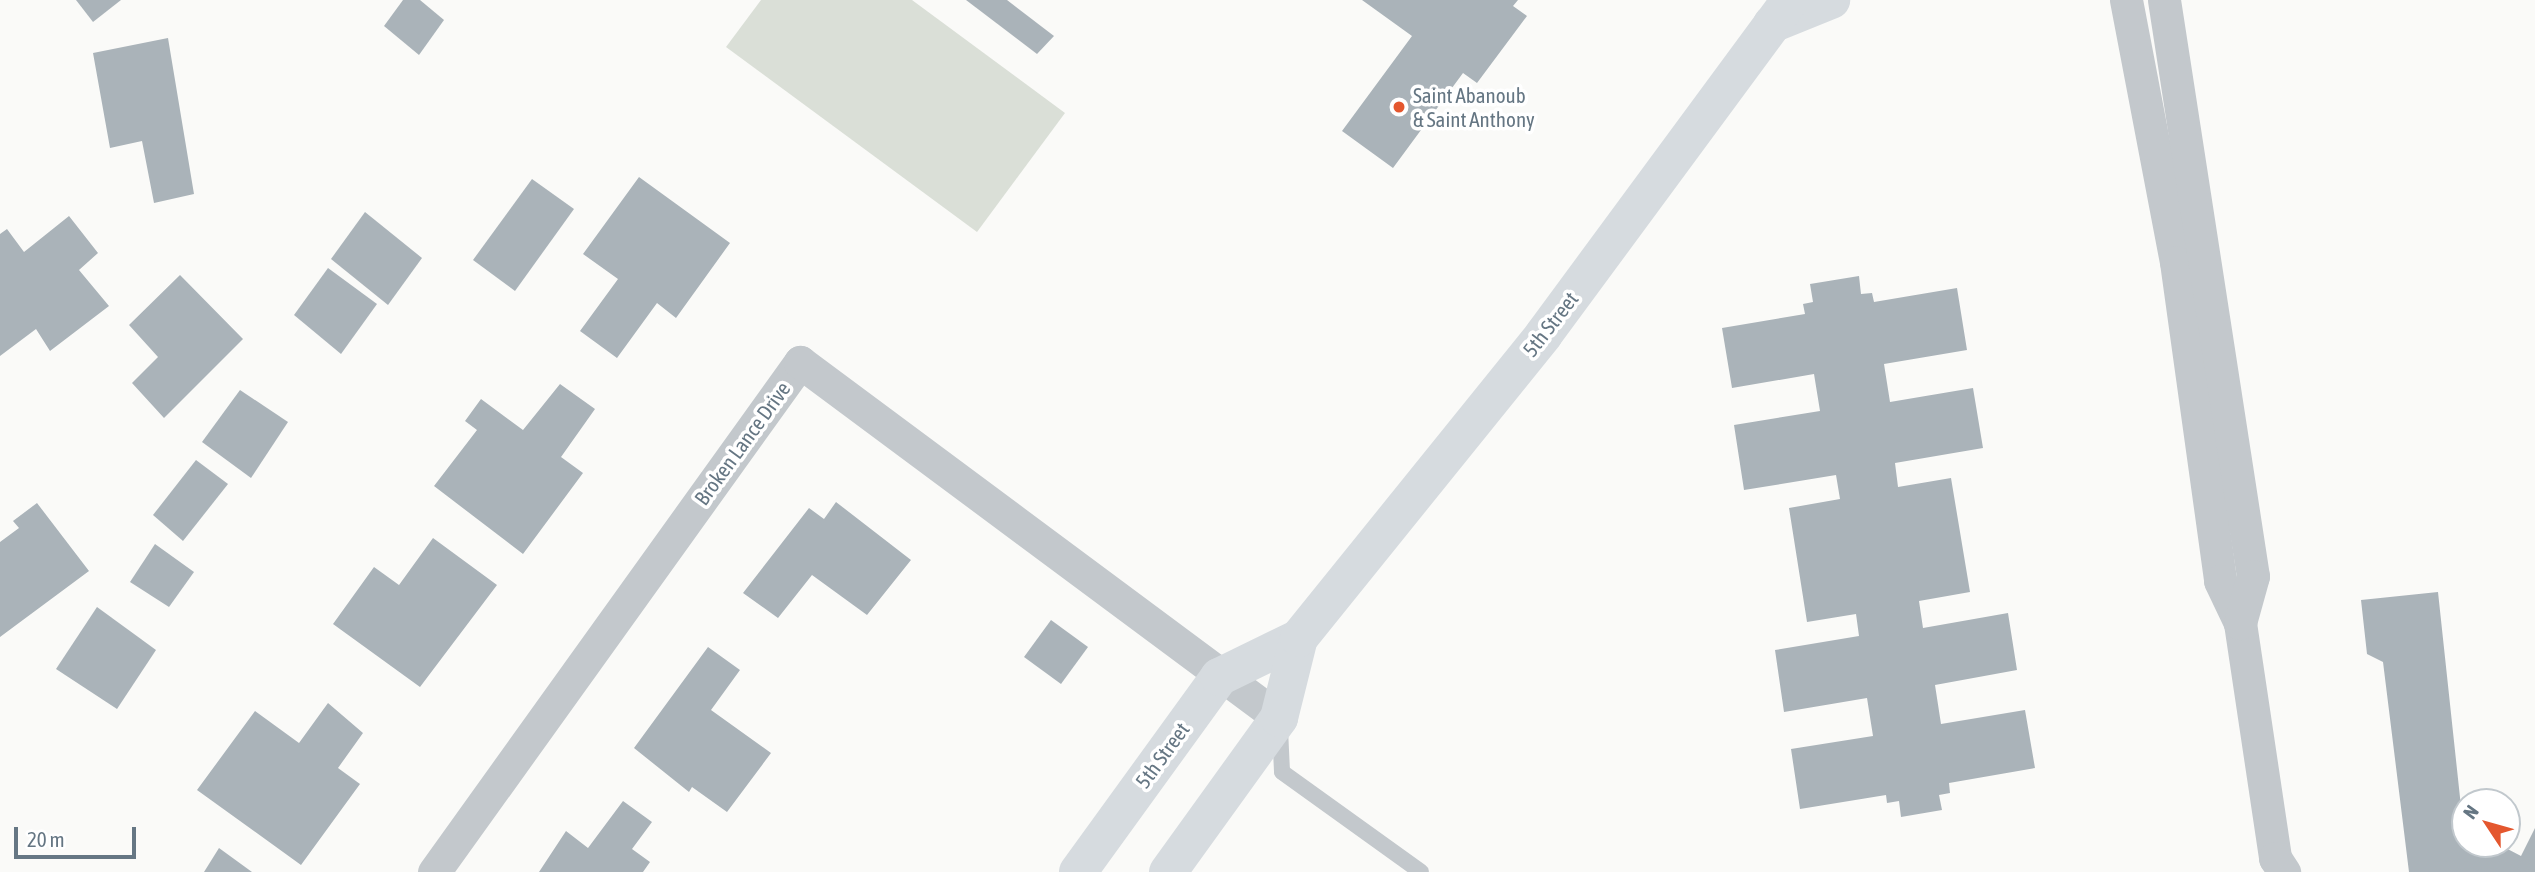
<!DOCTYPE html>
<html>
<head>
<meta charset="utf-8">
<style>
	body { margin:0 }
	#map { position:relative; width:2535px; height:872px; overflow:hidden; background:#fafaf8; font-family:"Asap Condensed",sans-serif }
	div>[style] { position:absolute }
	.green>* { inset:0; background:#dadfd7 }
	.building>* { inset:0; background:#aab3b9 }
	.lane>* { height:16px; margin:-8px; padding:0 8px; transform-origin:8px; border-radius:8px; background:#c3c8cc }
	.street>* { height:33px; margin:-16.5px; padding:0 16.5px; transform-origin:16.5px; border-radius:16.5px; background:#c3c8cc }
	.secondary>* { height:38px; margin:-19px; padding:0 19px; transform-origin:19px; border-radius:19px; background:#d6dbdf }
	.dots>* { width:19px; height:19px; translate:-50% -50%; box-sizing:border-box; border:4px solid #fff; border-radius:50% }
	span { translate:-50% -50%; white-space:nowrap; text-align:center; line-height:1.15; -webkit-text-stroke:7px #fff; paint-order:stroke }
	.poi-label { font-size:21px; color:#657683 }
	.left { translate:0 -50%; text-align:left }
	.street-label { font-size:21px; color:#657683 }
	.north { position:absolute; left:2451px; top:788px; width:70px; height:70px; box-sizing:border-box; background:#fff; border:2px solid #c1c8cd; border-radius:50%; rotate:306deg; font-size:19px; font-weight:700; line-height:28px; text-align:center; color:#657683 }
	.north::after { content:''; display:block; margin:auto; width:24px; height:32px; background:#e4572e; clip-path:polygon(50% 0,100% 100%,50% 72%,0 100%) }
	.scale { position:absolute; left:14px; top:827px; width:122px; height:32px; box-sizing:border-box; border:4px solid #657683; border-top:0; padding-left:9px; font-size:21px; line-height:24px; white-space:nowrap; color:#657683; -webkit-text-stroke:5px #fff; paint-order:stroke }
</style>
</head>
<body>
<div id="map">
	<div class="green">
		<div style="clip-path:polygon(761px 0,912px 0,1065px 113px,977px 232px,726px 47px)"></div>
	</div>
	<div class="building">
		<div style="clip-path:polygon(76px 0,121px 0,93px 22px)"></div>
		<div style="clip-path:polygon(403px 0,420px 0,444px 20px,419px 55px,384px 26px)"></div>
		<div style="clip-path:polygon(966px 0,1007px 0,1054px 36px,1037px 54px)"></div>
		<div style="clip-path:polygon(1362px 0,1518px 0,1513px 6px,1527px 16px,1477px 83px,1463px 73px,1393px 168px,1342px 131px,1412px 36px)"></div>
		<div style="clip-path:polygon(168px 38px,194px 194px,154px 203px,142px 141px,110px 148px,93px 53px)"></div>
		<div style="clip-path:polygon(639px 177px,730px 243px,676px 318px,657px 303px,617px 358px,580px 331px,618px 279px,583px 254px)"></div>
		<div style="clip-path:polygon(532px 179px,574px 209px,515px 291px,473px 260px)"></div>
		<div style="clip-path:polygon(365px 212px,422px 258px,388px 305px,331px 259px)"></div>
		<div style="clip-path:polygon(69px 216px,98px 253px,79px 270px,109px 306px,50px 351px,36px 329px,0 356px,0 234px,7px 229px,24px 252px)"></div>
		<div style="clip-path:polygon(328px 268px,377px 304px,341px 354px,294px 315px)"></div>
		<div style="clip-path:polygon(180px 275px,243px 339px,164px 418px,132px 383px,158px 357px,129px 325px)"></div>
		<div style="clip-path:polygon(1859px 276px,1861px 294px,1872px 293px,1874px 302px,1957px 288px,1967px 350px,1884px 364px,1890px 402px,1973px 388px,1983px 448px,1895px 463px,1898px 487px,1951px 478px,1970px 592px,1919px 601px,1923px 628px,2008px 613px,2017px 670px,1935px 685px,1941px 724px,2025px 710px,2035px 768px,1949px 783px,1950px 793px,1939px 795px,1942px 810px,1901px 817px,1899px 801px,1887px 803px,1886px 795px,1800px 809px,1791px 749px,1873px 736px,1867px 698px,1784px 712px,1775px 650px,1859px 636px,1856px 614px,1807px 622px,1789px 508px,1840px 499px,1836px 475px,1744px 490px,1734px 425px,1820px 411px,1814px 374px,1732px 388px,1722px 328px,1805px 314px,1803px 304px,1813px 302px,1810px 284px)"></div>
		<div style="clip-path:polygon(560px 384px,595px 409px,561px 457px,583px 473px,523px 554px,434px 486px,477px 430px,465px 421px,481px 399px,523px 430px)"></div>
		<div style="clip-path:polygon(240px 390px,288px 422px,251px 478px,202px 442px)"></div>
		<div style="clip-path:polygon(196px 460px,228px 484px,183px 541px,153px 515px)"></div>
		<div style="clip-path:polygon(836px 502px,911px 560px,867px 615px,812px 575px,778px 618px,743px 593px,809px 508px,824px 519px)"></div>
		<div style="clip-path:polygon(37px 503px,89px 571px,0 637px,0 542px,19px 528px,13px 521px)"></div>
		<div style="clip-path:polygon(433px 538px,497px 585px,420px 687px,333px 624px,374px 567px,399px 585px)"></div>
		<div style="clip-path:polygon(155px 544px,194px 572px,169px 607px,130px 582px)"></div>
		<div style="clip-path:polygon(2438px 592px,2465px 844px,2498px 844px,2521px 856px,2535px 828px,2535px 872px,2409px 872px,2383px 662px,2367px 654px,2361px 600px)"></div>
		<div style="clip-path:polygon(97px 607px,156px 650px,117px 709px,56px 669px)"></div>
		<div style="clip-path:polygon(1051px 620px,1088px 647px,1061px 684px,1024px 657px)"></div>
		<div style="clip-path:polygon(708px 647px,740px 670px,711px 710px,771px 753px,727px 812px,692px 787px,689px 792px,634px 748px)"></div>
		<div style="clip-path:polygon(328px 703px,363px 733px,338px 768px,360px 784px,301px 865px,197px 790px,255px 711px,299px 743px)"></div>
		<div style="clip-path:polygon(623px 801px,652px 822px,632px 849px,650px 862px,643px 872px,539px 872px,566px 831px,588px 848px)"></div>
		<div style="clip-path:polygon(219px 848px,252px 872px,204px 872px)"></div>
	</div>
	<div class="lane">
		<div style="left:1280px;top:729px;width:43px;rotate:87.3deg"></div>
		<div style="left:1282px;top:772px;width:171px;rotate:35.7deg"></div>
	</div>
	<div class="street">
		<div style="left:2126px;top:0;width:267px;rotate:79.2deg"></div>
		<div style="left:2176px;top:262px;width:322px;rotate:82.1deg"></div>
		<div style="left:2220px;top:581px;width:47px;rotate:64.5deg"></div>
		<div style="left:2240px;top:623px;width:238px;rotate:81.5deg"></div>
		<div style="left:2275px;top:858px;width:17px;rotate:57deg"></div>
		<div style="left:2164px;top:0;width:583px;rotate:81.22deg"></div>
		<div style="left:2253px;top:576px;width:49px;rotate:105.5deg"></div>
		<div style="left:434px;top:872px;width:628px;rotate:-54.33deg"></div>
		<div style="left:800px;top:362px;width:597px;rotate:36.62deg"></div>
	</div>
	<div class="secondary">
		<div style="left:1772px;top:24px;width:64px;rotate:-22.1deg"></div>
		<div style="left:1078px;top:872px;width:241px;rotate:-54.1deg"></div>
		<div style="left:1219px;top:677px;width:89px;rotate:-26deg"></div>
		<div style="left:1168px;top:872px;width:190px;rotate:-54.2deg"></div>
		<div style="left:1279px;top:718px;width:82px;rotate:-76deg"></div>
		<div style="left:1299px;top:638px;width:390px;rotate:-51.1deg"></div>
		<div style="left:1544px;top:334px;width:415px;rotate:-53.6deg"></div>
	</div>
	<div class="dots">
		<div style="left:1399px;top:107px;background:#e4572e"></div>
	</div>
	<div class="poi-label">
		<span class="left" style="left:1413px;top:107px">Saint Abanoub<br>&amp; Saint Anthony</span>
	</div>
	<div class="street-label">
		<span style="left:1550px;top:324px;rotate:-52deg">5th Street</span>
		<span style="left:742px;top:443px;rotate:-54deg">Broken Lance Drive</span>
		<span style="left:1162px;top:755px;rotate:-54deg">5th Street</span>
	</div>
	<div class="north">N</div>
	<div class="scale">20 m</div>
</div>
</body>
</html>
